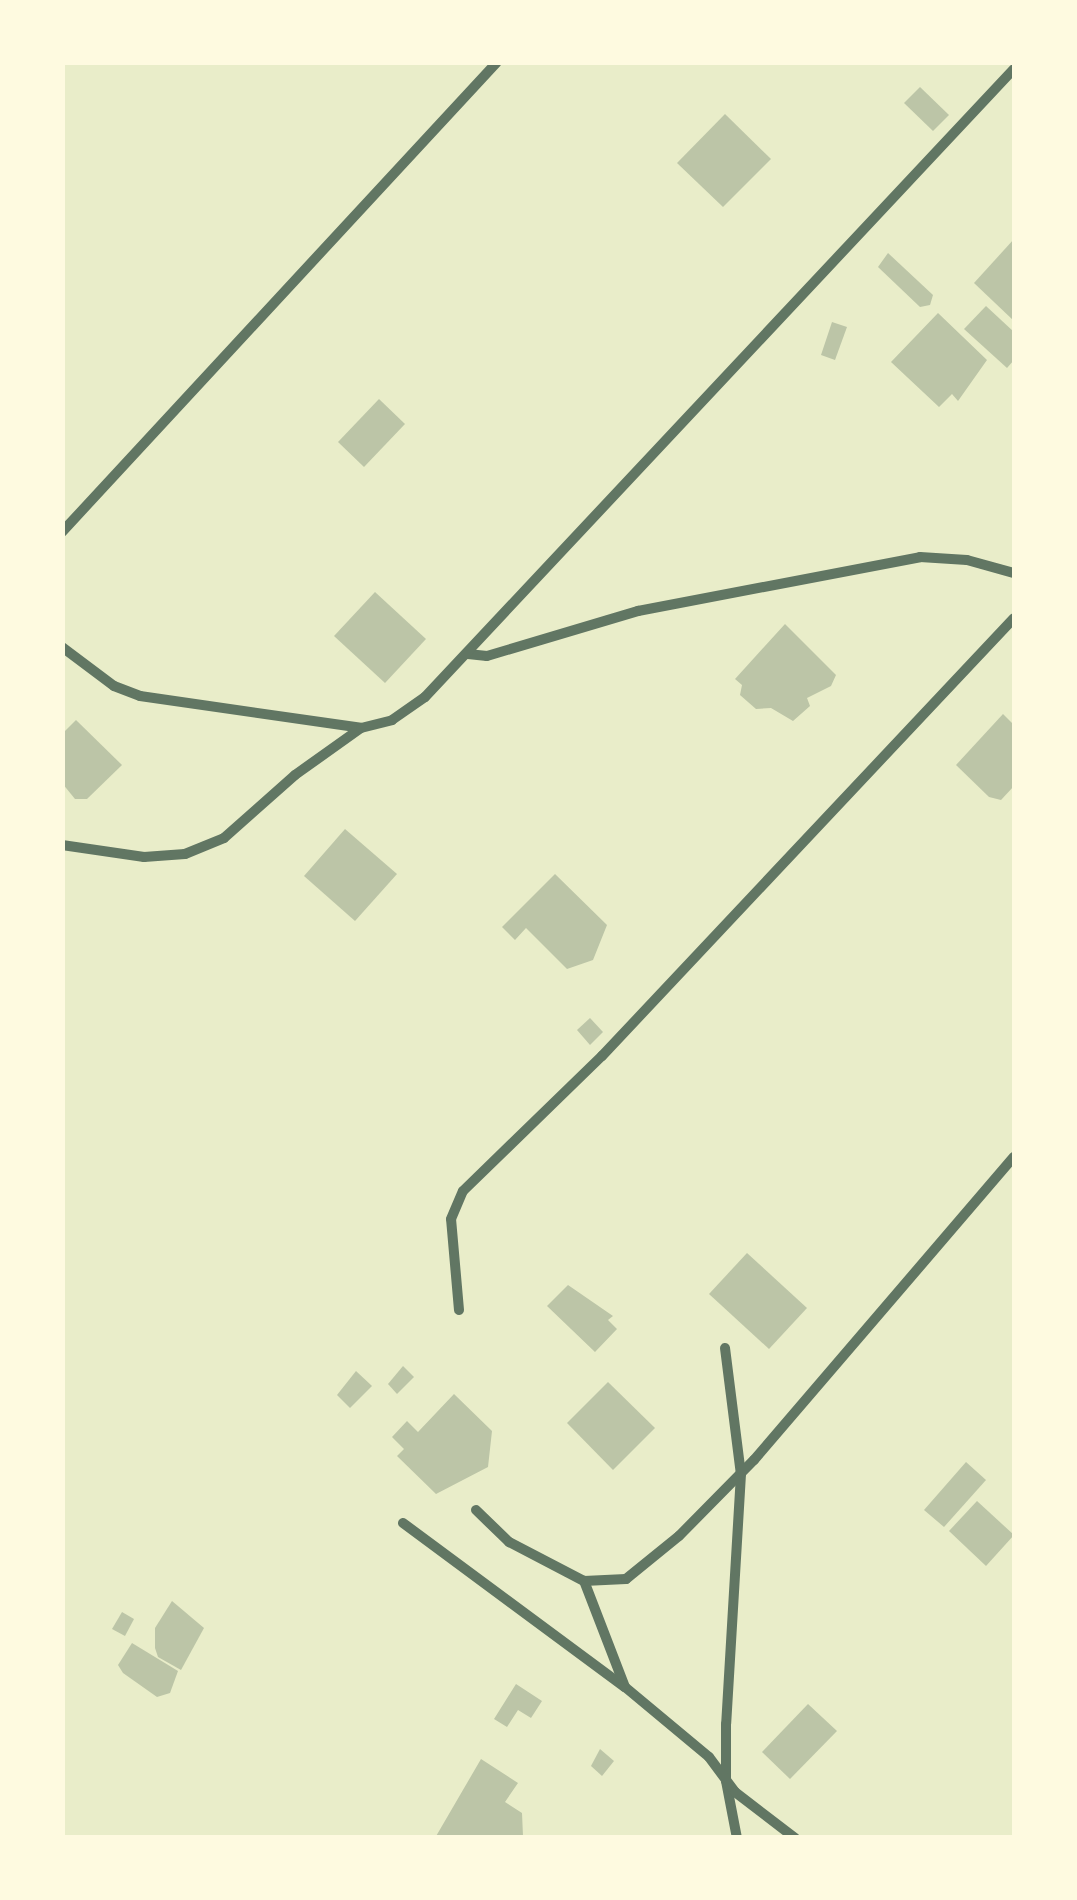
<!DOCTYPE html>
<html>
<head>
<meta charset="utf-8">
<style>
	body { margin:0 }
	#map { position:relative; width:1077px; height:1900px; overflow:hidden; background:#e9edc9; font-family:"Sofia Sans Condensed",sans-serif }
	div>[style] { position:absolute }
	.building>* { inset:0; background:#bcc5a7 }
	.minor>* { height:10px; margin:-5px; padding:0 5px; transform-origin:5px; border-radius:5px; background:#617663 }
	span { translate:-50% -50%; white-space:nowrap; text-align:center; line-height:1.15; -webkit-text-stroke:10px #fefae0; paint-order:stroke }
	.frame { position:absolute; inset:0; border:65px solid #fefae0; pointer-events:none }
</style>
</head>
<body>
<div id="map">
	<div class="building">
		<div style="clip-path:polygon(920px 87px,949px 115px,933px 131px,904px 103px)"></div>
		<div style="clip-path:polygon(725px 114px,771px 159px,723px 207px,677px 163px)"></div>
		<div style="clip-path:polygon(1014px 239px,1014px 321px,974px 283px)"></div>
		<div style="clip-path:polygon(888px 253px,933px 295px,930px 305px,920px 307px,878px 267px)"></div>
		<div style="clip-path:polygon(986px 306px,1014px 332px,1014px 360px,1007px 368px,964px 329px)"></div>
		<div style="clip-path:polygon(938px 313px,987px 360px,958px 401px,952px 394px,939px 407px,891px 362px)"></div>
		<div style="clip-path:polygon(832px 322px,847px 327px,835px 360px,821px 355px)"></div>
		<div style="clip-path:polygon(379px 399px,405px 424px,364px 467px,338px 442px)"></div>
		<div style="clip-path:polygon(375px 592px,426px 639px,385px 683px,334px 636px)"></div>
		<div style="clip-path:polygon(785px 624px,836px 675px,831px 686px,807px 698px,810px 706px,793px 721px,771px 708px,756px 709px,740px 695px,742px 685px,735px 679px)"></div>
		<div style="clip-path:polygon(1003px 714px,1014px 725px,1014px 786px,1001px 800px,989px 797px,956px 765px)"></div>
		<div style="clip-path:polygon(76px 720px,122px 765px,87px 799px,75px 799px,62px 783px,62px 734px)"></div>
		<div style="clip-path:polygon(345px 829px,397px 874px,355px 921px,304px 876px)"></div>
		<div style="clip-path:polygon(555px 874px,607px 925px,593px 960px,567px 969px,526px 928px,515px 940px,502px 927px)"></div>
		<div style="clip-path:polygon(590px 1018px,603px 1032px,590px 1045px,577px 1030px)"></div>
		<div style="clip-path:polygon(747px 1253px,807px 1308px,769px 1349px,709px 1294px)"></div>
		<div style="clip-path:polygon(568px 1285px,613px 1316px,608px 1320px,617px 1329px,595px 1352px,547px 1306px)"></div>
		<div style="clip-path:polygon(403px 1366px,414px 1377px,397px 1394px,388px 1384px)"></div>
		<div style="clip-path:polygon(356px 1371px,372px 1386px,350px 1408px,337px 1395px)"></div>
		<div style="clip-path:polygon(608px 1382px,655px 1428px,613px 1470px,567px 1423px)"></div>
		<div style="clip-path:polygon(454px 1394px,492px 1431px,488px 1467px,436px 1494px,397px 1456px,404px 1449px,392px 1437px,407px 1421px,418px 1432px)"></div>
		<div style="clip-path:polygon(966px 1462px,986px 1480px,944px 1527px,924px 1510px)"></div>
		<div style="clip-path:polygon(977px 1501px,1014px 1535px,986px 1566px,949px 1531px)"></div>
		<div style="clip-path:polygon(172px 1601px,204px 1628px,181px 1670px,158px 1657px,155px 1648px,155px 1628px)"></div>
		<div style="clip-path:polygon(122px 1612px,134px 1619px,125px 1636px,112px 1629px)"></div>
		<div style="clip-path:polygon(132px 1643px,178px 1671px,170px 1693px,157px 1697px,123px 1673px,118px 1665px)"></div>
		<div style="clip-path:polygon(516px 1684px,542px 1701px,531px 1718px,518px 1710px,507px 1727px,494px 1719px)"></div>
		<div style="clip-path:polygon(808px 1704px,837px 1731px,790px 1779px,762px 1752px)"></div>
		<div style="clip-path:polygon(600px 1749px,614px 1761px,602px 1776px,591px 1766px)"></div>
		<div style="clip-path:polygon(481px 1759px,518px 1783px,505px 1802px,522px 1813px,523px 1836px,435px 1838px)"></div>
	</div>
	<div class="minor">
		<div style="left:62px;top:532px;width:640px;rotate:-47.21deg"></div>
		<div style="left:62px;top:647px;width:65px;rotate:36.9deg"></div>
		<div style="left:114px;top:686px;width:28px;rotate:21deg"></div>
		<div style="left:140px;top:696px;width:223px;rotate:8.2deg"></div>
		<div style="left:468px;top:654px;width:19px;rotate:6deg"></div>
		<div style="left:487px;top:656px;width:158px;rotate:-16.6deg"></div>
		<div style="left:638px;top:611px;width:287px;rotate:-10.8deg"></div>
		<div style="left:920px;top:557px;width:47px;rotate:3.7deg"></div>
		<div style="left:967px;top:560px;width:49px;rotate:15.5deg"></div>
		<div style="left:62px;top:845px;width:83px;rotate:8.3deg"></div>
		<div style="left:144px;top:857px;width:41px;rotate:-4.2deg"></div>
		<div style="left:185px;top:854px;width:42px;rotate:-22.3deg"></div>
		<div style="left:224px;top:838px;width:95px;rotate:-41.6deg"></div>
		<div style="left:295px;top:775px;width:81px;rotate:-35.5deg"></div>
		<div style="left:361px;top:728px;width:32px;rotate:-14deg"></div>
		<div style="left:392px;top:720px;width:40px;rotate:-34.9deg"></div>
		<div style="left:425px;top:697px;width:861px;rotate:-46.84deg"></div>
		<div style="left:459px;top:1310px;width:91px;rotate:-95deg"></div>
		<div style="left:451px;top:1219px;width:30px;rotate:-67deg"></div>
		<div style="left:463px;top:1191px;width:194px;rotate:-44.2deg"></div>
		<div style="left:602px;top:1056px;width:601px;rotate:-46.75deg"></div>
		<div style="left:725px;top:1348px;width:127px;rotate:82.8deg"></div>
		<div style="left:741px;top:1474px;width:250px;rotate:93.4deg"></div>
		<div style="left:726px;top:1724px;width:57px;rotate:90deg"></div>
		<div style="left:726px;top:1781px;width:58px;rotate:79.1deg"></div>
		<div style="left:476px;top:1510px;width:46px;rotate:44.1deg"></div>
		<div style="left:509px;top:1542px;width:85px;rotate:27.5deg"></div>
		<div style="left:403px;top:1523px;width:276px;rotate:36.5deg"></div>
		<div style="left:625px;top:1687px;width:109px;rotate:39.8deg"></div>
		<div style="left:709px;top:1757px;width:44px;rotate:53.4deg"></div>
		<div style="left:735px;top:1792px;width:76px;rotate:37.5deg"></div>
		<div style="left:625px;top:1687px;width:114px;rotate:-111.1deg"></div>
		<div style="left:584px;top:1581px;width:42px;rotate:-2.7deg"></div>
		<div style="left:626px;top:1579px;width:68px;rotate:-39.1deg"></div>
		<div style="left:679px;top:1536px;width:107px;rotate:-45.4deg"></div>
		<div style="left:754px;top:1460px;width:399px;rotate:-49.4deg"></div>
	</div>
	<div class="frame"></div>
</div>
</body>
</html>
